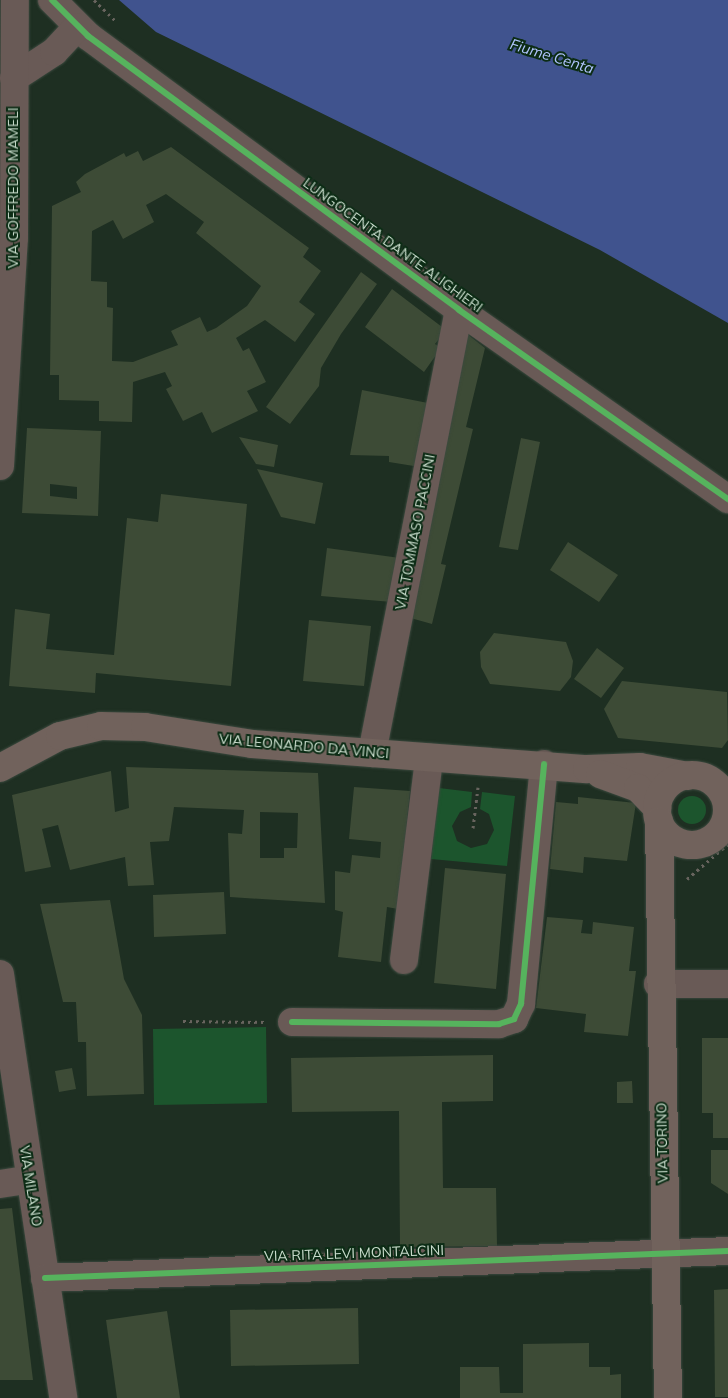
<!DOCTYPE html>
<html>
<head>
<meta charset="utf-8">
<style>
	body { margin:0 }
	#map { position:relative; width:728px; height:1398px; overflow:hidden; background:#1e2f22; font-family:Mulish,sans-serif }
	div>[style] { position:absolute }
	.green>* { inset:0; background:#1c552d }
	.round { border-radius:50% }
	.water>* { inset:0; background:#40538e }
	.building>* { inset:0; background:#3d4b36 }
	.path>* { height:3px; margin-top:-1.5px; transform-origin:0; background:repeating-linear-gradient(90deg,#68645e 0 2.5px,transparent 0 6.5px) }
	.roads { filter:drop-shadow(0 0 1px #3b493e) drop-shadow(0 0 1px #3b493e) }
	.minor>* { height:28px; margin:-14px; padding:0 14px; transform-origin:14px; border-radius:14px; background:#695a56 }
	.major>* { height:28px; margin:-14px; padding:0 14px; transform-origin:14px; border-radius:14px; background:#71625c }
	.major>.ring { margin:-14px; padding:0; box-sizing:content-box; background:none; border:28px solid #71625c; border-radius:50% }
	.cycleway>* { height:6px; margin:-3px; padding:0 3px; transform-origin:3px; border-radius:3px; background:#56b35d }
	span { translate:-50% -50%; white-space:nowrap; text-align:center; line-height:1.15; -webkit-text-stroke:4px #0c2c15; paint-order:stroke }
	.street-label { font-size:14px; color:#caddcd }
	.water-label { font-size:15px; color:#b0c4fd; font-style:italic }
</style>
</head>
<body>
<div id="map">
	<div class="green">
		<div style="clip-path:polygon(439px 788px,472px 792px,471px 807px,460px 812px,452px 826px,457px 841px,471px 848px,487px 844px,494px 830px,489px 814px,480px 809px,482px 792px,515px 796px,507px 866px,431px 859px)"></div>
		<div class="round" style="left:678px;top:796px;width:28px;height:28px"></div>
		<div style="clip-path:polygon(266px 1027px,267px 1103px,154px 1105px,153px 1029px)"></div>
	</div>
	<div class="water">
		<div style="clip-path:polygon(119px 0,728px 0,728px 323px,600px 250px,156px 32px)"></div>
	</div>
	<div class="building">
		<div style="clip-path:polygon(evenodd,171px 147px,309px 248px,303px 257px,321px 271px,299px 302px,315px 314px,295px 342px,265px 320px,236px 338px,243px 351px,249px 348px,266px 382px,247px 391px,258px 411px,212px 433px,202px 412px,183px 421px,166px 389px,172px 386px,165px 372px,133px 382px,132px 422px,99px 421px,99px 401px,59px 400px,59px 375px,50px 375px,52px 206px,81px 192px,76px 182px,85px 174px,124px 153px,126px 157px,138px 151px,143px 161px,171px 147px,166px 194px,204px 222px,196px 233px,261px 286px,247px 306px,216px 328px,207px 332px,200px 317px,171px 331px,178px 345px,133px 362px,112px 361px,113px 308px,107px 307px,107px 282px,91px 281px,92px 231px,113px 220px,123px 239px,154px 222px,146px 205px,166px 194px)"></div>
		<div style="clip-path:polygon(361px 272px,377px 284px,341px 334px,321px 368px,319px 386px,290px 424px,266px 407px)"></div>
		<div style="clip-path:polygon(392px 289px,446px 330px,435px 344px,441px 348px,424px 372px,365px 327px)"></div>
		<div style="clip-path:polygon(467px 334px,485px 348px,466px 427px,473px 429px,441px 564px,446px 565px,432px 624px,407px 617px)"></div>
		<div style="clip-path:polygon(362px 390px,433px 404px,420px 467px,389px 462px,389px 456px,350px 455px)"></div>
		<div style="clip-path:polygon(evenodd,27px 428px,101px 431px,98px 516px,22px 513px,27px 428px,50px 484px,77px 487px,77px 499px,50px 496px,50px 484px)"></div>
		<div style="clip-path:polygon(239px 437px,278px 445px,274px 467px,256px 464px)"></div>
		<div style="clip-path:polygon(521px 438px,540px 442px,518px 550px,499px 547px)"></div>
		<div style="clip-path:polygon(257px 469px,323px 483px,315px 524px,281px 517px)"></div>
		<div style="clip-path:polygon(161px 494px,247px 504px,231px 686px,96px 673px,95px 693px,9px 686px,15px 609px,50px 614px,46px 649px,114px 655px,127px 518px,158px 522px)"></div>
		<div style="clip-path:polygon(568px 542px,618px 575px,599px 602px,550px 570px)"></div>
		<div style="clip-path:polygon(327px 548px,400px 558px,392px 602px,321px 596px)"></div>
		<div style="clip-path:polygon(309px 620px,371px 626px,364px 686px,303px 681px)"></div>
		<div style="clip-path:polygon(494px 633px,566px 642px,573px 661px,571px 677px,560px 691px,490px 684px,481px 667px,480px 652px)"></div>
		<div style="clip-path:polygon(597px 648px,624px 668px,601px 698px,574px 679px)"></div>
		<div style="clip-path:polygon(622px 681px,727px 692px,728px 740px,722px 748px,618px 738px,604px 709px)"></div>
		<div style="clip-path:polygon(evenodd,126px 767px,318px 773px,325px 903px,230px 897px,228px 833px,242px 834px,244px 810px,174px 807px,169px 841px,150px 842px,154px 885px,128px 886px,125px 857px,70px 870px,58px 825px,42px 829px,51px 867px,25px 872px,12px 795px,111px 771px,115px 812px,129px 808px,126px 767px,260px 812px,298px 813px,297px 848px,284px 848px,284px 858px,260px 858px,260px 812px)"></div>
		<div style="clip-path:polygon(354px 787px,410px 791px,398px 909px,387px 907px,381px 962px,338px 957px,343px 912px,335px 910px,335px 871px,350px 873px,352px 855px,380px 858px,381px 842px,349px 839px)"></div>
		<div style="clip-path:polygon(578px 797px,636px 803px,627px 861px,584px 857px,583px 873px,550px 869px,556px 802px,578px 804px)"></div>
		<div style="clip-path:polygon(445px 868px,506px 874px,496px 989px,434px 983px)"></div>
		<div style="clip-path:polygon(224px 892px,226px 934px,154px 937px,153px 895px)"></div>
		<div style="clip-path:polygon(110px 900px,124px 979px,142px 1015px,144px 1094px,87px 1096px,86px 1042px,78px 1042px,76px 1002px,63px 1002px,40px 904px)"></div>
		<div style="clip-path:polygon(547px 917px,583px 920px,581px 933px,592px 934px,593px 922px,634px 927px,629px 971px,636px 971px,628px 1036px,584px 1032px,586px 1014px,536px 1008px)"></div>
		<div style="clip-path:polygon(702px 1038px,728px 1038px,728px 1138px,713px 1138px,713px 1113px,702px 1113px)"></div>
		<div style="clip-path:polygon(493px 1055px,493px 1101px,442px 1102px,443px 1188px,496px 1188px,497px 1246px,400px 1247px,399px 1111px,292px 1112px,291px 1058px)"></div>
		<div style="clip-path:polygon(72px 1068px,76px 1089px,59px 1092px,55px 1071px)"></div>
		<div style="clip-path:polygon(632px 1081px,633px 1103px,617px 1103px,617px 1082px)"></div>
		<div style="clip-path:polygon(711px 1150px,728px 1150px,728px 1194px,711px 1183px)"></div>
		<div style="clip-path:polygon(12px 1208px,33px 1380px,0 1380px,0 1209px)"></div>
		<div style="clip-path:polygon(728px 1289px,728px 1397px,715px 1397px,714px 1290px)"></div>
		<div style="clip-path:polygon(358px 1308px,359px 1364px,231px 1366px,230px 1310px)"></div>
		<div style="clip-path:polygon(167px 1311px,180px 1398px,117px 1398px,106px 1320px)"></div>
		<div style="clip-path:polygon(589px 1343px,589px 1367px,610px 1367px,610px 1375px,621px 1374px,621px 1398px,460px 1398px,460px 1367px,499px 1367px,500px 1393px,523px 1393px,523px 1344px)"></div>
	</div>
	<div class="path">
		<div style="left:94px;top:0;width:32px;rotate:44deg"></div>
		<div style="left:473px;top:828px;width:41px;rotate:-83deg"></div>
		<div style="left:687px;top:879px;width:54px;rotate:-40.5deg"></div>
		<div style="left:183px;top:1021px;width:83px;rotate:0.7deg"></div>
	</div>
	<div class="roads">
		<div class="minor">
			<div style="left:52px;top:0;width:51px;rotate:45deg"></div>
			<div style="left:88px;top:36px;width:461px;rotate:36.4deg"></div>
			<div style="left:459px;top:310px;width:329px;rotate:35.1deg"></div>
			<div style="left:14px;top:78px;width:48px;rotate:-33deg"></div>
			<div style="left:54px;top:52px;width:34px;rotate:-47deg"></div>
			<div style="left:0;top:466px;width:228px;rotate:-86.5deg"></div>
			<div style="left:14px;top:238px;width:238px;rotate:-89.8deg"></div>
			<div style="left:372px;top:753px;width:451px;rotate:-78.9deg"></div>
			<div style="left:404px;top:960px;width:204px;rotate:-82.9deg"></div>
			<div style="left:0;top:974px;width:429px;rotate:81.5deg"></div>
			<div style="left:658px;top:984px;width:70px"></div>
			<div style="left:292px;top:1022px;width:207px;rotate:0.6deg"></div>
			<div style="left:499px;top:1024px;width:16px;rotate:-18deg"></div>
			<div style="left:514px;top:1019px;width:17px;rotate:-65deg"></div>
			<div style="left:521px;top:1004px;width:241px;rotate:-84.5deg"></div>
			<div style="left:0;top:1184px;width:30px;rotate:-9deg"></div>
			<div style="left:45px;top:1278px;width:684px;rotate:-2.26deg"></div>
		</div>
		<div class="major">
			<div style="left:0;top:768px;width:68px;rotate:-28.1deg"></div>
			<div style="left:60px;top:736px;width:42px;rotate:-13.7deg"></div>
			<div style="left:101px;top:726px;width:44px;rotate:1.3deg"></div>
			<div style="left:145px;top:727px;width:108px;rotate:9deg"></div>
			<div style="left:252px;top:744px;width:336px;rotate:4.3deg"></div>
			<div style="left:587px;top:769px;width:53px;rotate:-2.2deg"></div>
			<div style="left:640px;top:767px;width:49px;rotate:10.6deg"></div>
			<div style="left:600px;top:774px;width:40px;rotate:20.2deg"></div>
			<div style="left:638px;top:788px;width:28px;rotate:46deg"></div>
			<div class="ring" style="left:657px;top:775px;width:42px;height:42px"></div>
			<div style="left:659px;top:821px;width:577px;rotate:89.11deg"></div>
		</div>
	</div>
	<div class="cycleway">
		<div style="left:52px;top:0;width:51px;rotate:45deg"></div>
		<div style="left:88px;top:36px;width:461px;rotate:36.4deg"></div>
		<div style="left:459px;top:310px;width:329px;rotate:35.1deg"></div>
		<div style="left:292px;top:1022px;width:207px;rotate:0.6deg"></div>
		<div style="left:499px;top:1024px;width:16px;rotate:-18deg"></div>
		<div style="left:514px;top:1019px;width:17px;rotate:-65deg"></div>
		<div style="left:521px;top:1004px;width:241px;rotate:-84.5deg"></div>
		<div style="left:45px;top:1278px;width:684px;rotate:-2.26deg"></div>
	</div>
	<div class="street-label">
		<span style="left:13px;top:188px;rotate:-90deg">VIA GOFFREDO MAMELI</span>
		<span style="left:393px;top:245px;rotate:36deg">LUNGOCENTA DANTE ALIGHIERI</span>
		<span style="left:415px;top:532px;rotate:-79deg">VIA TOMMASO PACCINI</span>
		<span style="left:304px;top:746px;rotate:5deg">VIA LEONARDO DA VINCI</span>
		<span style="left:662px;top:1143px;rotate:-91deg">VIA TORINO</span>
		<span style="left:31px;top:1186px;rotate:81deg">VIA MILANO</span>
		<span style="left:354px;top:1253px;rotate:-2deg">VIA RITA LEVI MONTALCINI</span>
	</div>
	<div class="water-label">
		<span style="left:552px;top:56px;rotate:17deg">Fiume Centa</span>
	</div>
</div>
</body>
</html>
